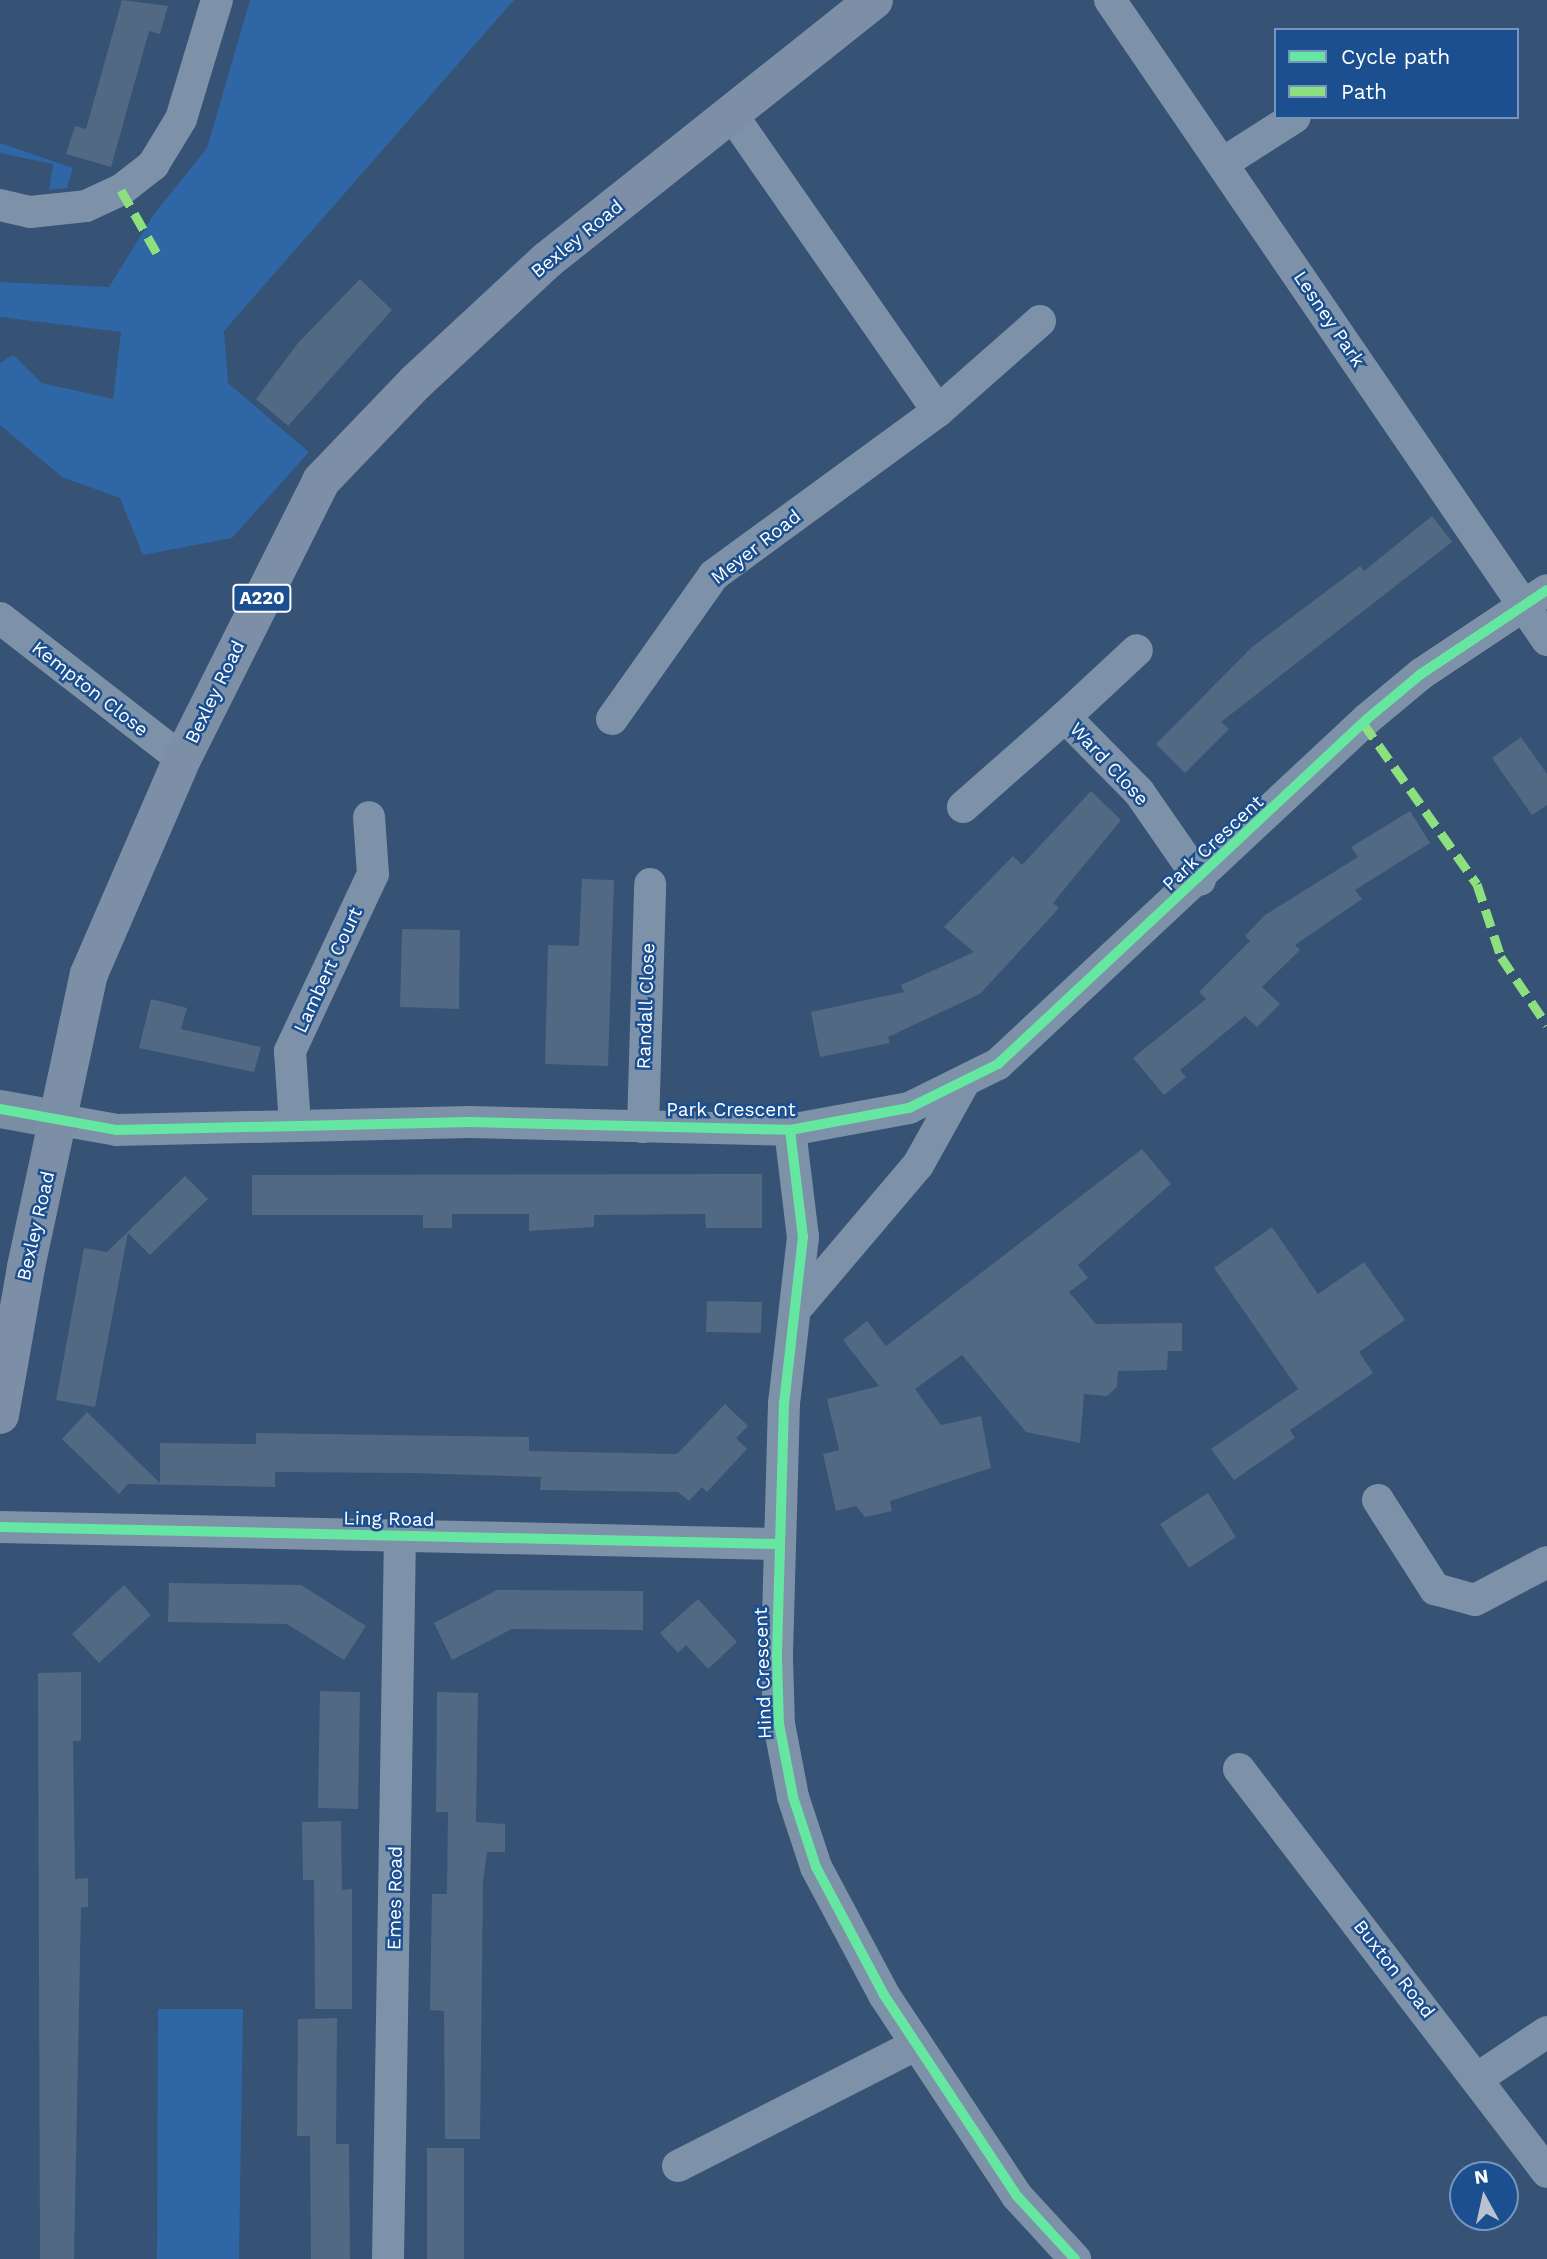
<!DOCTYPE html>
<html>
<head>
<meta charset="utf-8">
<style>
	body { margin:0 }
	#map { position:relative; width:1547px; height:2259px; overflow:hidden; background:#365274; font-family:"Work Sans",sans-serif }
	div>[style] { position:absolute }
	.green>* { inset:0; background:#2f66a5 }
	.building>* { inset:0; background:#526984 }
	.street>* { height:32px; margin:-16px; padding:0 16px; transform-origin:16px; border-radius:16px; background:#7d92a8 }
	.secondary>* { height:38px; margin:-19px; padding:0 19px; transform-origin:19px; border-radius:19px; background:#798da4 }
	.primary>* { height:38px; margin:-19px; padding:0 19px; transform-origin:19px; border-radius:19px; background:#7d8ea7 }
	.quiet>* { height:9px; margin-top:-4.5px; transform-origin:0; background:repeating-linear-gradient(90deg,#8de07e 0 18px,transparent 0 27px) }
	.cycleway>* { height:10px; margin:-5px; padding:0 5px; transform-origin:5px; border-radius:5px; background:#66e7a1 }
	span { translate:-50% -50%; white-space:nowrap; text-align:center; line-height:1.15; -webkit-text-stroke:5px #1b4f8f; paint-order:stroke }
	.shield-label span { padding:2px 5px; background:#1b4f8f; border:2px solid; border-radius:5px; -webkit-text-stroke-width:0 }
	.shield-label { font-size:18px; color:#fff; font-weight:700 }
	.street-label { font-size:19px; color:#fff }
	.legend { position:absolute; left:1274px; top:28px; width:245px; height:91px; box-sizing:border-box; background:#1b4f8f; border:2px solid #7695bc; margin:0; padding:9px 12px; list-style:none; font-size:21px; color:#fff }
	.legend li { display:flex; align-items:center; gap:14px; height:35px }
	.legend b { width:35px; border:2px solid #7695bc }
	.north { position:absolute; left:1449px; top:2161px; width:70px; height:70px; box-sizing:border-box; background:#1b4f8f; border:2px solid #7695bc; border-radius:50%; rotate:352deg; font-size:19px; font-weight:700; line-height:28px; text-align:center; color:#fff }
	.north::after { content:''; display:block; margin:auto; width:24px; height:32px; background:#b9c2ce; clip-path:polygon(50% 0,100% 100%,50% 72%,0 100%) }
</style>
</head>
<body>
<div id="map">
	<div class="green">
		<div style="clip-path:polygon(250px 0,514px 0,224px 331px,228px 383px,309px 452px,232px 538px,143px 555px,120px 498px,62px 477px,0 425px,0 363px,13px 355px,42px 383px,113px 399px,121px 332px,0 317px,0 282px,109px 287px,154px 214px,207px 148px)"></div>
		<div style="clip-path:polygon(0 143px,73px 168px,67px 188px,49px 190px,53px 164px,0 153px)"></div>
		<div style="clip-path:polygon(158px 2009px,243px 2009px,239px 2259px,157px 2259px)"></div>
	</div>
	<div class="building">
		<div style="clip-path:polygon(122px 0,168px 6px,160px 34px,149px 31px,111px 167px,66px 154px,75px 126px,86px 129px)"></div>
		<div style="clip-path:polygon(360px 279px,392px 310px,288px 426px,256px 399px,298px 343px)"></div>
		<div style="clip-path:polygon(1432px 516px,1452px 542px,1221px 722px,1229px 729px,1185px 773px,1156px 744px,1252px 647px,1360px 566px,1364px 571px)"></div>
		<div style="clip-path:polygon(1521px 737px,1547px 774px,1547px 805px,1532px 815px,1492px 758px)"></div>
		<div style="clip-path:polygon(1091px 791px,1121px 820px,1053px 903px,1059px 908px,980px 994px,888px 1037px,890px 1043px,820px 1057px,811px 1012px,904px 992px,901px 985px,974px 952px,944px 927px,1013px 856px,1022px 865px)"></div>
		<div style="clip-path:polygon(1410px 811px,1430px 843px,1355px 890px,1362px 899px,1295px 945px,1300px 950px,1262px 987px,1280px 1004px,1257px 1027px,1245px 1016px,1180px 1070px,1186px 1077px,1164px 1095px,1133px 1058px,1206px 999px,1199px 992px,1250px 941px,1245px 936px,1265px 915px,1358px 857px,1351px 847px)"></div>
		<div style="clip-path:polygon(582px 879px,614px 880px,608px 1066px,545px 1064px,548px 945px,579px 946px)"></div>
		<div style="clip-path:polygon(402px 929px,460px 930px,459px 1009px,400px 1007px)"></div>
		<div style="clip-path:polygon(151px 999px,187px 1008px,181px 1029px,261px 1047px,254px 1072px,139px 1048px)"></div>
		<div style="clip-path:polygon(1142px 1149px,1171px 1184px,1078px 1265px,1088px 1278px,1069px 1292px,1096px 1324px,1182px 1323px,1182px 1351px,1168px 1351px,1167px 1370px,1118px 1371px,1117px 1387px,1107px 1396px,1084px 1394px,1080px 1443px,1026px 1432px,962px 1355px,915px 1389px,941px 1425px,981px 1416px,991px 1468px,890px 1501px,892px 1511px,865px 1517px,856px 1506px,836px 1511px,823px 1454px,839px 1450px,827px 1399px,879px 1386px,843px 1340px,867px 1321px,886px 1346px)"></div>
		<div style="clip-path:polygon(762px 1174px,762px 1228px,706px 1228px,705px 1214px,594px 1215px,594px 1227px,529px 1231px,529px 1214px,452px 1214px,452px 1228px,423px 1228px,423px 1215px,252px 1215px,252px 1175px)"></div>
		<div style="clip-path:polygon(185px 1176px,208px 1199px,150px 1255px,128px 1233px,95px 1407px,56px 1400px,84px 1248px,107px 1252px)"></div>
		<div style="clip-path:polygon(1272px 1227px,1318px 1294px,1364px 1262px,1405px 1320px,1359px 1352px,1373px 1373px,1290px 1430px,1295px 1438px,1234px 1480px,1211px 1449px,1298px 1389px,1214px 1268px)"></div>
		<div style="clip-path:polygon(707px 1301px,762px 1302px,761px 1333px,706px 1332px)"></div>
		<div style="clip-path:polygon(725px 1404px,748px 1426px,736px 1438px,747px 1449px,707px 1492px,702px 1487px,689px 1501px,678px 1492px,540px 1490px,541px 1477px,413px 1473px,275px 1472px,275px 1487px,128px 1484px,119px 1494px,62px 1439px,87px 1412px,160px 1483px,160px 1443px,256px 1444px,256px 1433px,529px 1437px,529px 1451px,677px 1454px)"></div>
		<div style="clip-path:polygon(1208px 1493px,1236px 1537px,1189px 1568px,1160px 1524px)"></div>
		<div style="clip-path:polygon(169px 1583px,301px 1585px,366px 1626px,344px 1660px,287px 1624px,168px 1622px)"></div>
		<div style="clip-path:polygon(124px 1585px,151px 1615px,99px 1663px,72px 1634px)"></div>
		<div style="clip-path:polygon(497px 1590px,643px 1591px,643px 1630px,512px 1629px,452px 1660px,434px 1623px)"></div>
		<div style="clip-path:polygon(698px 1599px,737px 1642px,708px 1669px,686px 1645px,678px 1653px,660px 1633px)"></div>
		<div style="clip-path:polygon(81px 1672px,81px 1741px,73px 1741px,75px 1879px,88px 1878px,88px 1907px,81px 1907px,74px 2259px,40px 2259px,38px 1673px)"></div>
		<div style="clip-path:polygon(320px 1691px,360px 1692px,358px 1809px,318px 1808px)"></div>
		<div style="clip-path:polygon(437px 1692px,478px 1693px,476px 1822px,505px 1824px,505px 1852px,487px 1852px,483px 1881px,480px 2139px,445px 2139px,444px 2011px,430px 2010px,432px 1894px,447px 1894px,448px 1812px,436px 1812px)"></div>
		<div style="clip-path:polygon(341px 1821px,342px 1890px,352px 1889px,352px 2009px,315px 2009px,314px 1880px,303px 1880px,302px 1822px)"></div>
		<div style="clip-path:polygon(337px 2018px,336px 2144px,349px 2144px,350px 2259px,311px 2259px,310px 2136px,297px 2136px,298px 2019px)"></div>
		<div style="clip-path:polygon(427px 2148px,464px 2148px,464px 2259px,427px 2259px)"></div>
	</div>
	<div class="street">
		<div style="left:1110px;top:0;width:775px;rotate:55.67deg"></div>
		<div style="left:730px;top:112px;width:364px;rotate:55.2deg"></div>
		<div style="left:1223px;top:163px;width:85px;rotate:-32.6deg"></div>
		<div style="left:0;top:205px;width:31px;rotate:13deg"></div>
		<div style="left:30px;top:212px;width:56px;rotate:-6.1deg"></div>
		<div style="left:86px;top:206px;width:38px;rotate:-25deg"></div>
		<div style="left:121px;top:190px;width:41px;rotate:-38deg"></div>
		<div style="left:153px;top:165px;width:54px;rotate:-58.7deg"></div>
		<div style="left:181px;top:119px;width:124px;rotate:-73.2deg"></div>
		<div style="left:0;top:618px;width:230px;rotate:37.8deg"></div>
		<div style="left:1065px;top:717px;width:98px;rotate:-42.9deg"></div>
		<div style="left:612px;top:719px;width:176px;rotate:-54.7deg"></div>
		<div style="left:714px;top:575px;width:278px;rotate:-36.2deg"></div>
		<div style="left:938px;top:411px;width:136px;rotate:-41.4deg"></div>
		<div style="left:963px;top:807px;width:136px;rotate:-41.4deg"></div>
		<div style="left:1065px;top:717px;width:105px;rotate:45.4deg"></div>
		<div style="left:1139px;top:792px;width:107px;rotate:55.3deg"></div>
		<div style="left:61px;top:1120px;width:57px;rotate:10.1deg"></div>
		<div style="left:117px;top:1130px;width:353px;rotate:-1.3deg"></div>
		<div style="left:470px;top:1122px;width:320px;rotate:1.4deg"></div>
		<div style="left:790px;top:1130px;width:121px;rotate:-10.5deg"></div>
		<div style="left:909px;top:1108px;width:99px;rotate:-26.3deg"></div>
		<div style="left:998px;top:1064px;width:505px;rotate:-43.07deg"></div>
		<div style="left:1367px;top:719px;width:70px;rotate:-39.8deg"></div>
		<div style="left:1421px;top:674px;width:151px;rotate:-33.7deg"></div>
		<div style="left:295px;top:1125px;width:74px;rotate:-93.9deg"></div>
		<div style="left:290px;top:1051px;width:195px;rotate:-64.9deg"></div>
		<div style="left:373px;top:874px;width:57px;rotate:-94deg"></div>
		<div style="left:643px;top:1127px;width:243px;rotate:-88.3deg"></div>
		<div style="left:790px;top:1130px;width:108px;rotate:83.1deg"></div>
		<div style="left:803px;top:1237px;width:167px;rotate:96.5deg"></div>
		<div style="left:784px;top:1403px;width:255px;rotate:91.6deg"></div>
		<div style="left:777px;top:1658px;width:66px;rotate:88.3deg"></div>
		<div style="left:779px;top:1724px;width:74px;rotate:79.1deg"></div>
		<div style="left:793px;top:1797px;width:74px;rotate:71.8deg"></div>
		<div style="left:816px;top:1867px;width:145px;rotate:62deg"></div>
		<div style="left:884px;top:1995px;width:241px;rotate:56.5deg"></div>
		<div style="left:1017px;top:2196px;width:86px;rotate:47.4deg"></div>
		<div style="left:800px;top:1304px;width:182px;rotate:-49.7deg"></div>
		<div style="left:918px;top:1165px;width:93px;rotate:-60.9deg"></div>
		<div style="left:1378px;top:1500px;width:106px;rotate:57.4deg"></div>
		<div style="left:1435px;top:1589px;width:41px;rotate:15.4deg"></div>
		<div style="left:1475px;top:1600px;width:81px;rotate:-27.8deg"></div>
		<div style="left:0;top:1527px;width:778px;rotate:1.25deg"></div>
		<div style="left:1239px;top:1769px;width:507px;rotate:52.61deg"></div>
		<div style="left:1478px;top:2078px;width:83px;rotate:-33.7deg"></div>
		<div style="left:678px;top:2166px;width:266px;rotate:-27deg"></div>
		<div style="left:388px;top:2259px;width:722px;rotate:-89.05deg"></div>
	</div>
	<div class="secondary">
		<div style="left:0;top:1109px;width:62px;rotate:10.2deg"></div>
	</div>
	<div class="primary">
		<div style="left:0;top:1415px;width:150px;rotate:-80deg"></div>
		<div style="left:26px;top:1267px;width:300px;rotate:-77.9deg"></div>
		<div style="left:89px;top:974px;width:234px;rotate:-66.6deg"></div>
		<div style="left:182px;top:759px;width:311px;rotate:-63.4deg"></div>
		<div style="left:321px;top:481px;width:137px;rotate:-46.2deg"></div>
		<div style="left:416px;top:382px;width:178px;rotate:-42.9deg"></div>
		<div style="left:546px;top:261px;width:419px;rotate:-38.5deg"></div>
	</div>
	<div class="quiet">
		<div style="left:121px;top:190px;width:77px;rotate:60.4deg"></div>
		<div style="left:1363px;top:723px;width:197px;rotate:54.7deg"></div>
		<div style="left:1477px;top:884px;width:77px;rotate:71.8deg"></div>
		<div style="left:1501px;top:957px;width:82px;rotate:55.9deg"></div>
	</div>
	<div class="cycleway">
		<div style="left:0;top:1109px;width:119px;rotate:10.2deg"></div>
		<div style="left:117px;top:1130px;width:353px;rotate:-1.3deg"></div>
		<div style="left:470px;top:1122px;width:320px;rotate:1.4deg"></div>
		<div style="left:790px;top:1130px;width:121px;rotate:-10.5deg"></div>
		<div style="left:909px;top:1108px;width:99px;rotate:-26.3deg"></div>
		<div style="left:998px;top:1064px;width:505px;rotate:-43.07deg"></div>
		<div style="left:1367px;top:719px;width:70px;rotate:-39.8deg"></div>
		<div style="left:1421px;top:674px;width:151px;rotate:-33.7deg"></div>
		<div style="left:790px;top:1130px;width:108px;rotate:83.1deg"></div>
		<div style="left:803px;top:1237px;width:167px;rotate:96.5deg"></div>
		<div style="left:784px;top:1403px;width:255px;rotate:91.6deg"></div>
		<div style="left:777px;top:1658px;width:66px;rotate:88.3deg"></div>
		<div style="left:779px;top:1724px;width:74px;rotate:79.1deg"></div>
		<div style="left:793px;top:1797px;width:74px;rotate:71.8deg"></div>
		<div style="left:816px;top:1867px;width:145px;rotate:62deg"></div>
		<div style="left:884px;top:1995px;width:241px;rotate:56.5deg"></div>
		<div style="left:1017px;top:2196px;width:86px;rotate:47.4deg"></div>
		<div style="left:0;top:1527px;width:778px;rotate:1.25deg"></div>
	</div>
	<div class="shield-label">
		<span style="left:262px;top:598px">A220</span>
	</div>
	<div class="street-label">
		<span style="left:577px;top:239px;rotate:-39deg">Bexley Road</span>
		<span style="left:1329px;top:319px;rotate:56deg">Lesney Park</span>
		<span style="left:756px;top:547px;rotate:-38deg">Meyer Road</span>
		<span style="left:90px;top:689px;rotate:38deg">Kempton Close</span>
		<span style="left:215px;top:692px;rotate:-64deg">Bexley Road</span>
		<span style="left:1109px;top:764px;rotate:47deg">Ward Close</span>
		<span style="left:1213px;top:843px;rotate:-43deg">Park Crescent</span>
		<span style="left:328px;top:970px;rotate:-65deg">Lambert Court</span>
		<span style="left:646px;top:1006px;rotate:-88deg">Randall Close</span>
		<span style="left:731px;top:1110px">Park Crescent</span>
		<span style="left:36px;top:1226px;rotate:-77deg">Bexley Road</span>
		<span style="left:389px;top:1519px;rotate:1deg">Ling Road</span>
		<span style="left:763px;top:1673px;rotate:-92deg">Hind Crescent</span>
		<span style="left:395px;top:1898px;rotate:-89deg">Emes Road</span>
		<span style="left:1394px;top:1969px;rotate:52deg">Buxton Road</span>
	</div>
	<ul class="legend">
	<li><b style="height:9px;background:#66e7a1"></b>Cycle path</li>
	<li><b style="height:9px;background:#8de07e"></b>Path</li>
	</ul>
	<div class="north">N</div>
</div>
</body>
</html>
